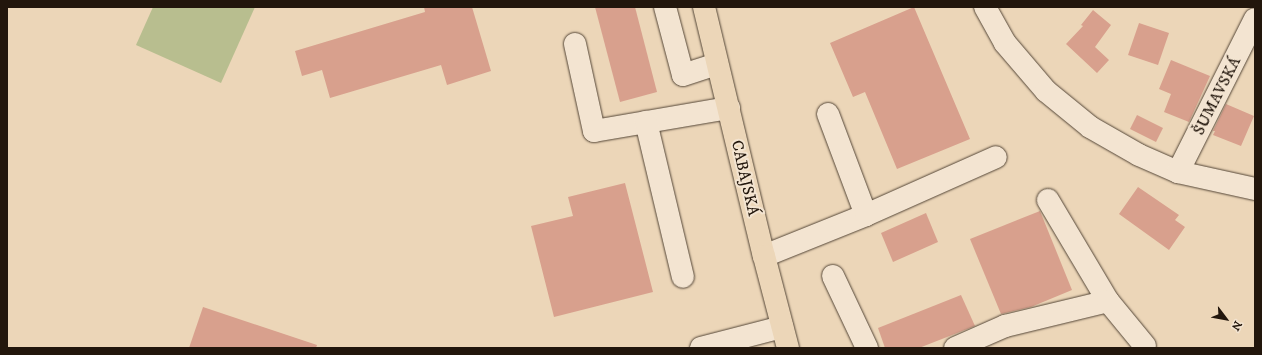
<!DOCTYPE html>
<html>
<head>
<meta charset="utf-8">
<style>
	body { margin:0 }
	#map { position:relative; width:1262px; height:355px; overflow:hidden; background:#ecd6b8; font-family:"IM FELL DW Pica",serif }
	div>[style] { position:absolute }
	.green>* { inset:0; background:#b8be8f }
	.building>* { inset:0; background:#d8a08d }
	.roads { filter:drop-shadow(0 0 1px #544637) drop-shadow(0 0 1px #544637) }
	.minor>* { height:22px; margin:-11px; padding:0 11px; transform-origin:11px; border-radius:11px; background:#f3e4d1 }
	.major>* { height:22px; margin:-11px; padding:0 11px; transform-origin:11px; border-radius:11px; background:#ecd6b8 }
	span { translate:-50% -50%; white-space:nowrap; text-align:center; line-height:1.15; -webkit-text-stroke:4px #f3e4d1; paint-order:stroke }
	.street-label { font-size:16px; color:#22160c }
	.frame { position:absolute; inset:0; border:8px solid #22160c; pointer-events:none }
	.north { position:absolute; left:1206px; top:299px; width:40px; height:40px; -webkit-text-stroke:3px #f3e4d1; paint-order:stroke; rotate:122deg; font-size:11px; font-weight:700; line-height:16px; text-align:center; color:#22160c }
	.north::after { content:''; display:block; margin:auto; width:14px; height:18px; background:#22160c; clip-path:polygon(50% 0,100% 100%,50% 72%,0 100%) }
</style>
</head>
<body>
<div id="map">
	<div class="green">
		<div style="clip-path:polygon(153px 7px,255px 7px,221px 83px,136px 45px)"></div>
	</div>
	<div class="building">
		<div style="clip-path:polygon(424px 7px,472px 7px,491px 71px,447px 85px,441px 65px,330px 98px,322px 70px,302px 76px,295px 51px,425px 12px)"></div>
		<div style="clip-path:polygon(595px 7px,635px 7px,657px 92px,620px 102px)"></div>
		<div style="clip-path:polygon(914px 7px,970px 139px,897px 169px,865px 92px,853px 97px,830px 43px)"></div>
		<div style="clip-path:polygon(1093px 10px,1111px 25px,1095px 47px,1109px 60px,1097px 73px,1066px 44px,1083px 26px,1081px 25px)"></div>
		<div style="clip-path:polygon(1139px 23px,1169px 33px,1158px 65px,1128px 55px)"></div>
		<div style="clip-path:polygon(1171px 60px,1210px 76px,1189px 122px,1164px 112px,1171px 94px,1159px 89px)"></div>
		<div style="clip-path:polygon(1226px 104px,1254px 116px,1241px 146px,1213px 135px,1215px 131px,1213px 131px)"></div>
		<div style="clip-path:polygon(1137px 115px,1163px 128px,1156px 142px,1130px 129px)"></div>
		<div style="clip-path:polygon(625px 183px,653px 292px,554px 317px,531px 226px,573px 216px,568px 197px)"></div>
		<div style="clip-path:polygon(1138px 187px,1179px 215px,1175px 220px,1185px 227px,1169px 250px,1119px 214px)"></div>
		<div style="clip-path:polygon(1040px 211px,1072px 290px,1031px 307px,1001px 314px,970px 239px)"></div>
		<div style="clip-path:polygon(926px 213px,938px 242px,893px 262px,881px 233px)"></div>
		<div style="clip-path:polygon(961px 295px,975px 326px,919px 348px,885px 348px,878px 328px)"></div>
		<div style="clip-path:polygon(203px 307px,317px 345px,316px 348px,189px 348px)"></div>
	</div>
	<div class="roads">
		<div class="minor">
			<div style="left:665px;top:7px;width:70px;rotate:75.2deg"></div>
			<div style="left:683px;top:75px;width:36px;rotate:-18deg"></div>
			<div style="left:985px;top:7px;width:41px;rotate:60.9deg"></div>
			<div style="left:1005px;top:43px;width:63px;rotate:49.5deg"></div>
			<div style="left:1046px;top:91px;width:57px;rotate:39.3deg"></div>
			<div style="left:1090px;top:127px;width:56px;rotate:29.7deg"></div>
			<div style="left:1139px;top:155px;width:43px;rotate:23.6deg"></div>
			<div style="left:1178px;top:172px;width:79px;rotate:12.4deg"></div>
			<div style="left:575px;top:44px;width:89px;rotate:77.7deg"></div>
			<div style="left:594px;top:131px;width:137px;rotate:-9.7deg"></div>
			<div style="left:828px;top:114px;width:108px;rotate:69.4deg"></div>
			<div style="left:646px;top:122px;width:159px;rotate:76.6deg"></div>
			<div style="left:1178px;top:172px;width:171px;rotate:-63.3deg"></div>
			<div style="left:1048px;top:200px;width:117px;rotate:59.3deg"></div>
			<div style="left:764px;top:256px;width:110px;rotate:-21.9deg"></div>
			<div style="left:866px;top:215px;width:142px;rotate:-24deg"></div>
			<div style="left:833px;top:276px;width:80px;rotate:64.7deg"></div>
			<div style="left:701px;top:348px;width:84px;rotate:-14.5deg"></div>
			<div style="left:955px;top:348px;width:55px;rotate:-23.7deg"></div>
			<div style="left:1005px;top:326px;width:106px;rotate:-13.6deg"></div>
			<div style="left:1108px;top:301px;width:58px;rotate:50.6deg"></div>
		</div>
		<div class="major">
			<div style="left:704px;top:7px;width:256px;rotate:76.5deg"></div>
			<div style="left:764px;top:256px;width:95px;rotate:75.4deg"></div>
		</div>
	</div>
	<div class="street-label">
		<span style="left:1217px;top:96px;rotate:-63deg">ŠUMAVSKÁ</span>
		<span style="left:745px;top:178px;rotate:77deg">CABAJSKÁ</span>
	</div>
	<div class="frame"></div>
	<div class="north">N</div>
</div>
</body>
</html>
